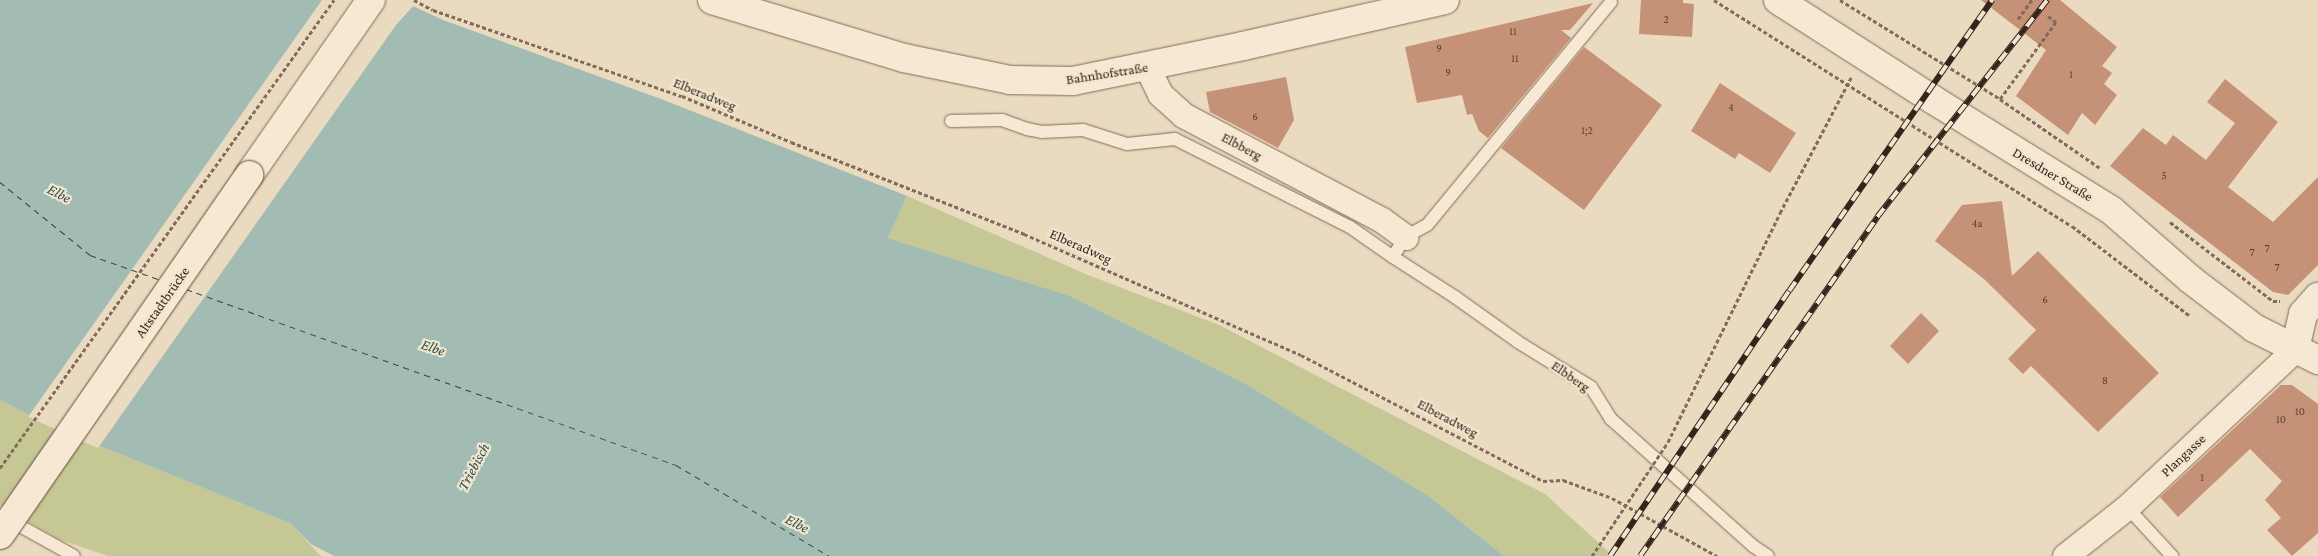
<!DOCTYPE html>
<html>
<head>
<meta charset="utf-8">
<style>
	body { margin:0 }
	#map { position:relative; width:2318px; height:556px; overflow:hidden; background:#eadabf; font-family:"Crimson Pro",serif }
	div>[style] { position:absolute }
	.green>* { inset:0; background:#c5c794 }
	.water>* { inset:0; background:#a2bcb3 }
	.pier>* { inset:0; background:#eadabf }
	.ferry>* { height:1px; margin-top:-0.5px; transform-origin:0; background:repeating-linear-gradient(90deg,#2c514c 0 6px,transparent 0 11px) }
	.building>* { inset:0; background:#c69277 }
	.path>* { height:3px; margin-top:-1.5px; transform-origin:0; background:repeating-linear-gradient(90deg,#826b59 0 4px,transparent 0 6.5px) }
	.roads { filter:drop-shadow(0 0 1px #826b59) drop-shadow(0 0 1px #826b59) }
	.lane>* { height:12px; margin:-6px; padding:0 6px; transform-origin:6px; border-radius:6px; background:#f6e8d2 }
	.street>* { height:25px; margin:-12.5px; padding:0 12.5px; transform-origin:12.5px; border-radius:12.5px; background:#f6e8d2 }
	.secondary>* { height:28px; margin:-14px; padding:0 14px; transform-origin:14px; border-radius:14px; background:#f6e8d2 }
	.rail>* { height:5.5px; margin-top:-2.75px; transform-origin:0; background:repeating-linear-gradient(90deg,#f2e5ce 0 11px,#32251c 0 22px); box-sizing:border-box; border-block:1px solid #32251c }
	.path-bridge>* { height:3px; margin-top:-1.5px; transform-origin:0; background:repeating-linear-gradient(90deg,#826b59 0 4px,transparent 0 6.5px) }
	.bridges { filter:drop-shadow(0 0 1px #634d3c) drop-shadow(0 0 1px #634d3c) }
	.secondary-bridge>* { height:28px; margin:-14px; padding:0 14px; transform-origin:14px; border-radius:14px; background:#f6e8d2 }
	span { translate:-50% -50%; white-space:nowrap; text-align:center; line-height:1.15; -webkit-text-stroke:4.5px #f2e5ce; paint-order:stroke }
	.number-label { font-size:11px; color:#574033 }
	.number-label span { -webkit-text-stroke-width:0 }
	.street-label { font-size:14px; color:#32251c }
	.water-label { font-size:15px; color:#2c514c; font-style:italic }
</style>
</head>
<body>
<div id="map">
	<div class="green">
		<div style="clip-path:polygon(907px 196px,1088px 275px,1219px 325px,1545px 494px,1613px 556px,1504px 556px,1430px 497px,1246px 384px,1070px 296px,888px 238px)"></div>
		<div style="clip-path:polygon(0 400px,53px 427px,290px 523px,321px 556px,108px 556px,58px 539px,0 505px)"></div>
	</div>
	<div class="water">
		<div style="clip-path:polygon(0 0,400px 0,443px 20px,661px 99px,907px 196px,888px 238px,1070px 296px,1246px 384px,1430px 497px,1504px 556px,334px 556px,311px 544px,290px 523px,53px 427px,0 400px)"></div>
	</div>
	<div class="pier">
		<div style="clip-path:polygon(322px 0,406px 0,415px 4px,396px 25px,98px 448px,28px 417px)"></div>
	</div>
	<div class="ferry">
		<div style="left:0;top:182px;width:116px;rotate:39deg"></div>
		<div style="left:90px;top:255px;width:75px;rotate:19.4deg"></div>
		<div style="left:186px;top:289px;width:521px;rotate:19.76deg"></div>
		<div style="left:676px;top:465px;width:178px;rotate:30.7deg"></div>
	</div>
	<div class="building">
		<div style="clip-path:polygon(1641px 0,1683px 0,1683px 3px,1694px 4px,1692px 37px,1639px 34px)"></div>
		<div style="clip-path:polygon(1981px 0,2060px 0,2117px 47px,2102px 66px,2112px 73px,2104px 84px,2117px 95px,2095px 125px,2082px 113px,2068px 135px,2016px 96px,2046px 50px)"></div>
		<div style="clip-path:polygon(1593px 3px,1570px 30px,1561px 30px,1571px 38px,1488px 138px,1479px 131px,1472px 114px,1467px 115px,1462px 95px,1417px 103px,1405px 47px)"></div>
		<div style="clip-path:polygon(1584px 47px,1662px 105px,1584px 210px,1501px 148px)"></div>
		<div style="clip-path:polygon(1286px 77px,1294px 120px,1278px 148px,1210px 112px,1206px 92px)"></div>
		<div style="clip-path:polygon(2225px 79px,2278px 122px,2228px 187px,2273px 222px,2318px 177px,2318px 265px,2288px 295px,2273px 292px,2110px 166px,2143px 128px,2166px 145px,2173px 135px,2206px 160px,2235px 123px,2207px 102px)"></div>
		<div style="clip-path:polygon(1720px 83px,1796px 133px,1770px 173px,1739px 153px,1735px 159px,1691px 131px)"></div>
		<div style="clip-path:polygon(2002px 201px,2012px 276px,2038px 251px,2159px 373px,2098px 432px,2031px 366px,2023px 374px,2008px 359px,2036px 330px,1984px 279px,1935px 241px,1962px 205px)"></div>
		<div style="clip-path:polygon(1921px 313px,1939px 331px,1908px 364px,1890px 346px)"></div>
		<div style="clip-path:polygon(2281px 385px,2292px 385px,2318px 404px,2318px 533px,2292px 556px,2267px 530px,2281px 518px,2265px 500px,2282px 481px,2250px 449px,2178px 517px,2160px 497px)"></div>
	</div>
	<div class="path">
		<div style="left:414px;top:0;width:21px;rotate:28deg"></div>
		<div style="left:433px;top:10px;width:263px;rotate:19.1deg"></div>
		<div style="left:682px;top:96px;width:118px;rotate:22.9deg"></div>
		<div style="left:791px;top:142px;width:251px;rotate:21.5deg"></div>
		<div style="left:1024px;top:234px;width:302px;rotate:23.6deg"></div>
		<div style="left:1301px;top:355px;width:273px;rotate:27.5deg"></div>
		<div style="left:1543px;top:481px;width:20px;rotate:-3deg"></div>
		<div style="left:1563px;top:480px;width:52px;rotate:20.2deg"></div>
		<div style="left:1612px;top:498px;width:120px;rotate:28.9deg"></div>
		<div style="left:1714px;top:0;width:423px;rotate:32.3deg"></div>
		<div style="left:2072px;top:226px;width:148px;rotate:37.3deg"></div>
		<div style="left:1840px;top:0;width:188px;rotate:31.7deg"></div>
		<div style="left:2048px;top:16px;width:10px;rotate:37deg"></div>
		<div style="left:2056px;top:22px;width:95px;rotate:126deg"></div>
		<div style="left:2000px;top:99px;width:121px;rotate:34.6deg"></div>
		<div style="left:2018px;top:19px;width:24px;rotate:-54deg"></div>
		<div style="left:2170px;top:222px;width:130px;rotate:37.5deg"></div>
		<div style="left:2273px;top:301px;width:7px"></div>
		<div style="left:1668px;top:442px;width:255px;rotate:-63.9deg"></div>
		<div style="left:1780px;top:213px;width:153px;rotate:-62.3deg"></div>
		<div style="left:0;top:468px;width:575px;rotate:-54.49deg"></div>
	</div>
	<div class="roads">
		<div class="lane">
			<div style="left:1611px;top:2px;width:289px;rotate:129.5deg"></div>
			<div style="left:1427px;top:225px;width:25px;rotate:151deg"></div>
			<div style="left:1405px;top:237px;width:23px;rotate:121deg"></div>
			<div style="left:1393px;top:257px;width:74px;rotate:32.8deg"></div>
			<div style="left:1455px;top:297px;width:77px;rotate:35.5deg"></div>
			<div style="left:1518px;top:342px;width:86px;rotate:31.7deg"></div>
			<div style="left:1591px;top:387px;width:38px;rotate:58deg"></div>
			<div style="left:1611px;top:419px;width:191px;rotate:41.8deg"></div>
			<div style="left:1753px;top:546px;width:18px;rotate:34deg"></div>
			<div style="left:951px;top:121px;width:51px;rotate:-1.1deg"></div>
			<div style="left:1002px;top:120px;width:27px;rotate:20deg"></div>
			<div style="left:1027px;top:129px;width:15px;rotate:11deg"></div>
			<div style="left:1042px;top:132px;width:41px;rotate:-2.8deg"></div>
			<div style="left:1083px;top:130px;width:46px;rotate:17.7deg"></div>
			<div style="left:1127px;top:144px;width:48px;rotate:-5.9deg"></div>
			<div style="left:1175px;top:139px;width:196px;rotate:26.7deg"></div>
			<div style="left:1350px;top:227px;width:52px;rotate:34.9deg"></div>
			<div style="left:2127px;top:507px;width:67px;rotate:47.4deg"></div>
			<div style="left:9px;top:520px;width:74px;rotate:29deg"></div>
		</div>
		<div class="street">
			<div style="left:1147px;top:67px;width:30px;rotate:64deg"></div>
			<div style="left:1160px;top:94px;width:31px;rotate:42deg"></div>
			<div style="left:1183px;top:115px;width:225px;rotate:27.8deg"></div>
			<div style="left:1382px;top:220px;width:29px;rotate:36deg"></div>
			<div style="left:2065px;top:556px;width:79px;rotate:-38.3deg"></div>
			<div style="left:2127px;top:507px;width:231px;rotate:-43.2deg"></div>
		</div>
		<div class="secondary">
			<div style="left:712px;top:0;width:201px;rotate:16.8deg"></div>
			<div style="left:904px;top:58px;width:108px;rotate:11.7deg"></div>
			<div style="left:1010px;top:80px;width:63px;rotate:0.9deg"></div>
			<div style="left:1073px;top:81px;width:174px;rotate:-11.6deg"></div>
			<div style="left:1243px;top:46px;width:207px;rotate:-12.8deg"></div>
			<div style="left:1778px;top:0;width:183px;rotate:32.7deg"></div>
			<div style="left:1932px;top:99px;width:211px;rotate:31.8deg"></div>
			<div style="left:2111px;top:210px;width:105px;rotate:41.1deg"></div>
			<div style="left:2190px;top:279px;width:81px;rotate:37.4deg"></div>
			<div style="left:2254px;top:328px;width:72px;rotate:26.6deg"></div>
			<div style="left:249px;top:175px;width:213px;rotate:-55.1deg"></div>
			<div style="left:2295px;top:349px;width:36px;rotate:-77deg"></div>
			<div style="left:2303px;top:314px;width:23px;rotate:-49deg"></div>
		</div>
	</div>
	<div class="rail">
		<div style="left:1610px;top:556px;width:320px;rotate:-56deg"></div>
		<div style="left:1789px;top:291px;width:355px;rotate:-55.1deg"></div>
		<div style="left:1640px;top:556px;width:414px;rotate:-55deg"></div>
		<div style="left:1877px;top:217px;width:276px;rotate:-51.9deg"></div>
	</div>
	<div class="path-bridge">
		<div style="left:1592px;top:556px;width:137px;rotate:-56.3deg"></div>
	</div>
	<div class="bridges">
		<div class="secondary-bridge">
			<div style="left:0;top:535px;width:438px;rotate:-55.3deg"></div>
		</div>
	</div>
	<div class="number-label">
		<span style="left:1666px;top:19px">2</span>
		<span style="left:1513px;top:31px">11</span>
		<span style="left:1439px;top:48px">9</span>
		<span style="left:1515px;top:58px">11</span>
		<span style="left:1448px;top:72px">9</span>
		<span style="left:2071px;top:74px">1</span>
		<span style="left:1731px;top:107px">4</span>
		<span style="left:1255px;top:116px">6</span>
		<span style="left:1587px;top:130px">1;2</span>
		<span style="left:2164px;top:175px">5</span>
		<span style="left:1977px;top:223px">4a</span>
		<span style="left:2267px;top:248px">7</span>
		<span style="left:2252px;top:252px">7</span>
		<span style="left:2277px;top:267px">7</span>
		<span style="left:2045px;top:299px">6</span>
		<span style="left:2105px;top:380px">8</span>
		<span style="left:2300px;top:411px">10</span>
		<span style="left:2281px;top:419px">10</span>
		<span style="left:2202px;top:477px">1</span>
	</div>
	<div class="street-label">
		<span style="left:1107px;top:73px;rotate:-9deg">Bahnhofstraße</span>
		<span style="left:705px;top:94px;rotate:22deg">Elberadweg</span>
		<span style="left:1242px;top:146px;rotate:28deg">Elbberg</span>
		<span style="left:2053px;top:174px;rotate:31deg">Dresdner Straße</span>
		<span style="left:1081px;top:246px;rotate:24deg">Elberadweg</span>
		<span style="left:162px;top:302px;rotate:-55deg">Altstadtbrücke</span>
		<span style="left:1571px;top:376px;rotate:35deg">Elbberg</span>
		<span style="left:1448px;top:418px;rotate:28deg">Elberadweg</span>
		<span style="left:2183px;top:455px;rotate:-43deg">Plangasse</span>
	</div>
	<div class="water-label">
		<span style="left:59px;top:194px;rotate:28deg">Elbe</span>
		<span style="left:433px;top:348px;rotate:19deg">Elbe</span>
		<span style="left:474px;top:467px;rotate:-62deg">Triebisch</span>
		<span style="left:797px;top:524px;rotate:28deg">Elbe</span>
	</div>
</div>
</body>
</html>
